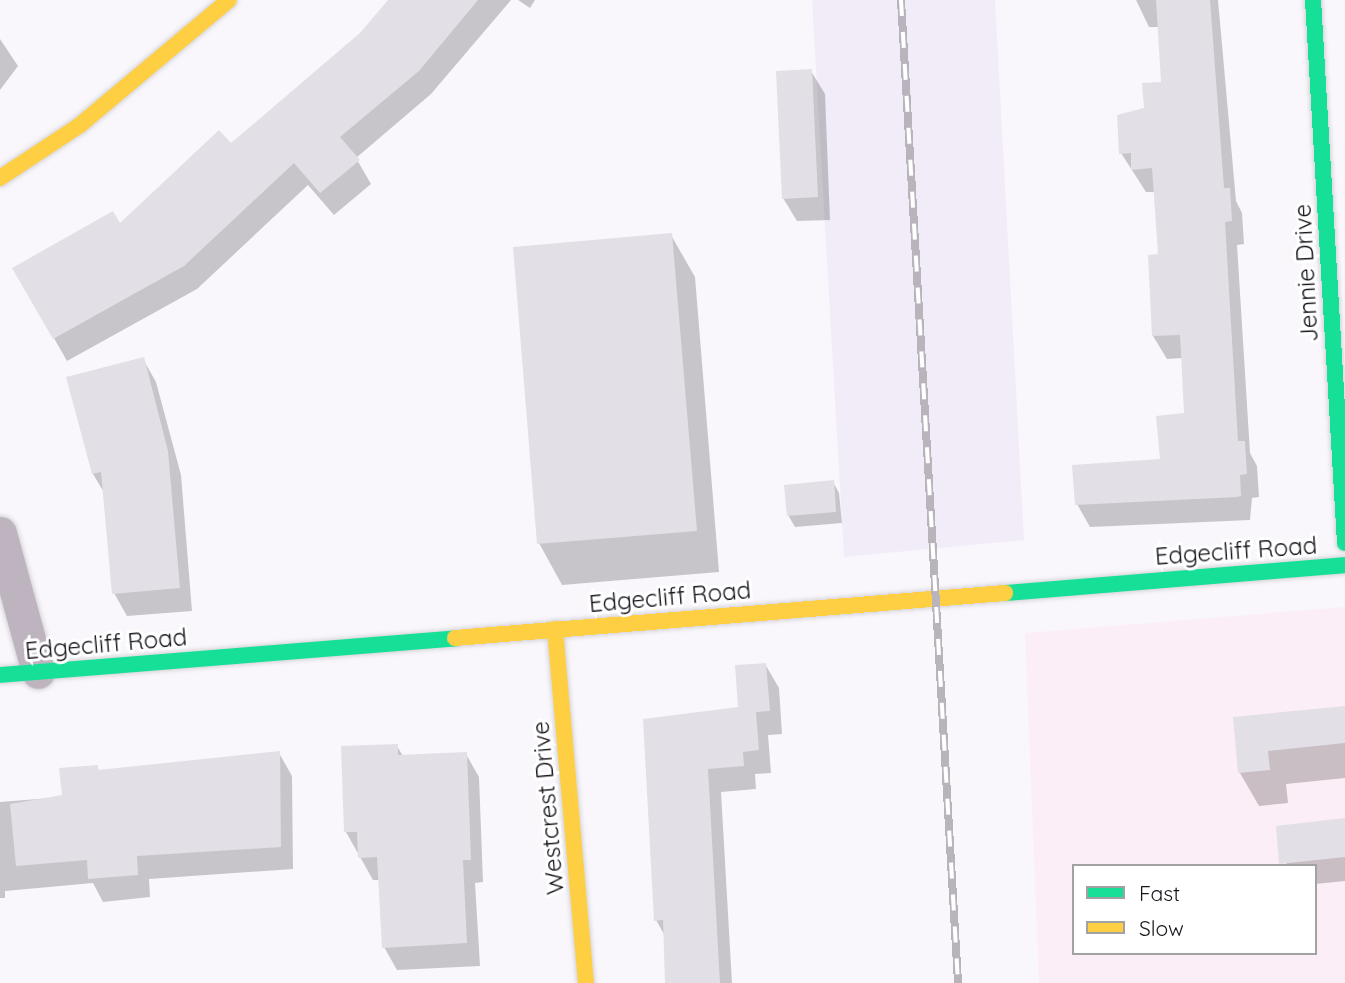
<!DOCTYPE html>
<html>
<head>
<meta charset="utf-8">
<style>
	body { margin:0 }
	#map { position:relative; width:1345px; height:983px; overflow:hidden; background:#f9f7fc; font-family:Quicksand,sans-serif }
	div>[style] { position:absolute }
	.commercial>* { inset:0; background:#fceef6 }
	.built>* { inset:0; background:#f1ecf8 }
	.shadow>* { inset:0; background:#0003 }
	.building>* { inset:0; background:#e2dfe7 }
	.roads { filter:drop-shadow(0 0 2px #d5d4d7) drop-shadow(0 0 2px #d5d4d7) }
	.street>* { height:33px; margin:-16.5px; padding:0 16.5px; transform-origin:16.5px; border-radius:16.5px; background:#beb4c0 }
	.fast>* { height:16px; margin:-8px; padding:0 8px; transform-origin:8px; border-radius:8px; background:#16e098 }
	.slow>* { height:16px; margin:-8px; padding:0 8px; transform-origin:8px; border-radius:8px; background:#ffcf43 }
	.rail>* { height:8px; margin-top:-4px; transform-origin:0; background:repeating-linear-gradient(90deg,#fff 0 16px,#b9b4bb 0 32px); box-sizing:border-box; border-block:2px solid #b9b4bb }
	span { translate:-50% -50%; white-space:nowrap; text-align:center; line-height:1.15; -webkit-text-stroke:6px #fff; paint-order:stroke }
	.street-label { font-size:24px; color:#17141a }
	.legend { position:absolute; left:1072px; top:864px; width:245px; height:91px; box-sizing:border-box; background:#fff; border:2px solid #a2a1a3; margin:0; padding:9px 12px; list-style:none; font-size:21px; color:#17141a }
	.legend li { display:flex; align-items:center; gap:14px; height:35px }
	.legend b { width:35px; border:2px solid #a2a1a3 }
</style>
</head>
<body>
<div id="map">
	<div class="commercial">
		<div style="clip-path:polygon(evenodd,1345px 607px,1345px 983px,1039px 983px,1025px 633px,1345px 607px,1074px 866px,1315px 866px,1315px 953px,1074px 953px,1074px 866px)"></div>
	</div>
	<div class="built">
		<div style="clip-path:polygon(812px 0,995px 0,1024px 540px,844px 557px)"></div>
	</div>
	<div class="shadow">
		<div style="clip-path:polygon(390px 0,511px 0,431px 94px,356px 158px,371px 184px,334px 215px,308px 185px,197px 289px,67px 361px,14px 268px,120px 226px,231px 145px,361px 34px)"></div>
		<div style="clip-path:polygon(518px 0,535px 0,530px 8px)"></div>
		<div style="clip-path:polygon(1136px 0,1218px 0,1236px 201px,1242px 213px,1244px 244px,1237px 245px,1250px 453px,1257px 466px,1259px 497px,1252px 498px,1250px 520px,1090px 527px,1077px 504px,1161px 460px,1186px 415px,1183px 358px,1167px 359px,1153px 336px,1160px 256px,1156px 192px,1146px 192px,1121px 153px,1162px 84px,1159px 27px,1149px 27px)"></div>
		<div style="clip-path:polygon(0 39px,18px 66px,0 90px)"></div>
		<div style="clip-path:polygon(811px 71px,825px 94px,830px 220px,797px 221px,783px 198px)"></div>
		<div style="clip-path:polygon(671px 235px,695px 277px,719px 572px,562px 585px,539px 543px)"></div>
		<div style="clip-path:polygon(143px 359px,156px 382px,181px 475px,192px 611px,127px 616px,114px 593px,105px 494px,93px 474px)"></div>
		<div style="clip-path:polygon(833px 482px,839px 493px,842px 523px,795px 527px,788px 515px)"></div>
		<div style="clip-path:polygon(765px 664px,779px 688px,782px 734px,768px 735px,771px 773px,755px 774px,756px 789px,721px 792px,732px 983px,667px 983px,665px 936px,656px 920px,645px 720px,740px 708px)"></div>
		<div style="clip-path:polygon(1345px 708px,1345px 778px,1286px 784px,1288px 803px,1259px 806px,1240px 773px,1235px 718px)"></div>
		<div style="clip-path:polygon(397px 746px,403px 756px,466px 754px,479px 777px,483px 882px,475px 883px,480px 966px,397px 970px,384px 947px,380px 880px,373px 880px,346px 832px)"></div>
		<div style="clip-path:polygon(279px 753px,292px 776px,293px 869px,149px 879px,150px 897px,103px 902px,93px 883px,5px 891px,5px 898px,0 898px,0 802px,63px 797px,97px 767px,99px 771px)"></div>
		<div style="clip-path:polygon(1345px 820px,1345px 881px,1315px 884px,1315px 866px,1283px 866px)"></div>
	</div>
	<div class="building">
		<div style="clip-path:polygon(388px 0,478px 0,419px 71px,340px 137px,360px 160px,320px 193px,294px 163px,184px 266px,53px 339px,12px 268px,113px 211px,120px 223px,219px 130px,231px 143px,360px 33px)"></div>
		<div style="clip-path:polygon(1156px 0,1210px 0,1224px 188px,1230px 188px,1232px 221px,1225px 222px,1238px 441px,1245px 441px,1247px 474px,1240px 475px,1241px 496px,1237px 497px,1075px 505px,1072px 465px,1160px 459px,1156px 416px,1184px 413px,1180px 335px,1152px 336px,1148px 255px,1158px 254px,1152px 168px,1131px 170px,1131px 153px,1119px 154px,1117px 115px,1144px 108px,1142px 83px,1161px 82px)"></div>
		<div style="clip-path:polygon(812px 69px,818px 197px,782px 199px,776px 71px)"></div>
		<div style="clip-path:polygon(672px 233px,697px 531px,537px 544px,513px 247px)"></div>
		<div style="clip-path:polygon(144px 357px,168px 451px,180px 588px,112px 594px,101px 472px,92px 474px,66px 377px)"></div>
		<div style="clip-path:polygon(834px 480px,836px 512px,787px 516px,784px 485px)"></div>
		<div style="clip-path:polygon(766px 663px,770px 711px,756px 712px,759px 750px,743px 752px,744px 766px,708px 769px,720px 983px,665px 983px,663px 920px,654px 921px,643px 719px,738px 707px,735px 665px)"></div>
		<div style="clip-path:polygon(1345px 706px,1345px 743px,1268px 751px,1270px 770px,1238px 773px,1233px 717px)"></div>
		<div style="clip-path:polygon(398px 744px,398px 755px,467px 752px,471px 860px,463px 860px,467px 943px,382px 948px,377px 857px,358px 858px,357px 832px,344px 832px,341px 746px)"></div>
		<div style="clip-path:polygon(280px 751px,281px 847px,137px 856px,138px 875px,88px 879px,87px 860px,16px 866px,10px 804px,62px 795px,59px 768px,98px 765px,98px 770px)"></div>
		<div style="clip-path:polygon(1345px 818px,1345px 857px,1279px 864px,1276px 826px)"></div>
	</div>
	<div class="roads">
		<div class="street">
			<div style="left:0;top:533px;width:144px;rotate:74.7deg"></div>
		</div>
		<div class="fast">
			<div style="left:1313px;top:0;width:544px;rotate:86.63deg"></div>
			<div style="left:1005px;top:593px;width:341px;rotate:-4.7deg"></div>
			<div style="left:0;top:675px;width:457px;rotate:-4.6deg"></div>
		</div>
		<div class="slow">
			<div style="left:0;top:178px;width:96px;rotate:-33.5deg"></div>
			<div style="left:80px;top:125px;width:194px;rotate:-40deg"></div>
			<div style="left:555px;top:629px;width:355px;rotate:85deg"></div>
			<div style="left:455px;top:638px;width:552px;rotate:-4.68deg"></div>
		</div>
	</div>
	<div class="rail">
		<div style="left:901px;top:0;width:985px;rotate:86.68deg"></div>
	</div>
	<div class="street-label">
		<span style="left:1306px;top:273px;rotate:-93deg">Jennie Drive</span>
		<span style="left:1236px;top:551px;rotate:-4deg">Edgecliff Road</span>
		<span style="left:670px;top:597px;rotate:-5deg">Edgecliff Road</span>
		<span style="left:106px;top:644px;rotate:-5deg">Edgecliff Road</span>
		<span style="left:548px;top:808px;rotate:-95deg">Westcrest Drive</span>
	</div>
	<ul class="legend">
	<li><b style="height:9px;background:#16e098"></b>Fast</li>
	<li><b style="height:9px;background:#ffcf43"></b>Slow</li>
	</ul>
</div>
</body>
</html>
